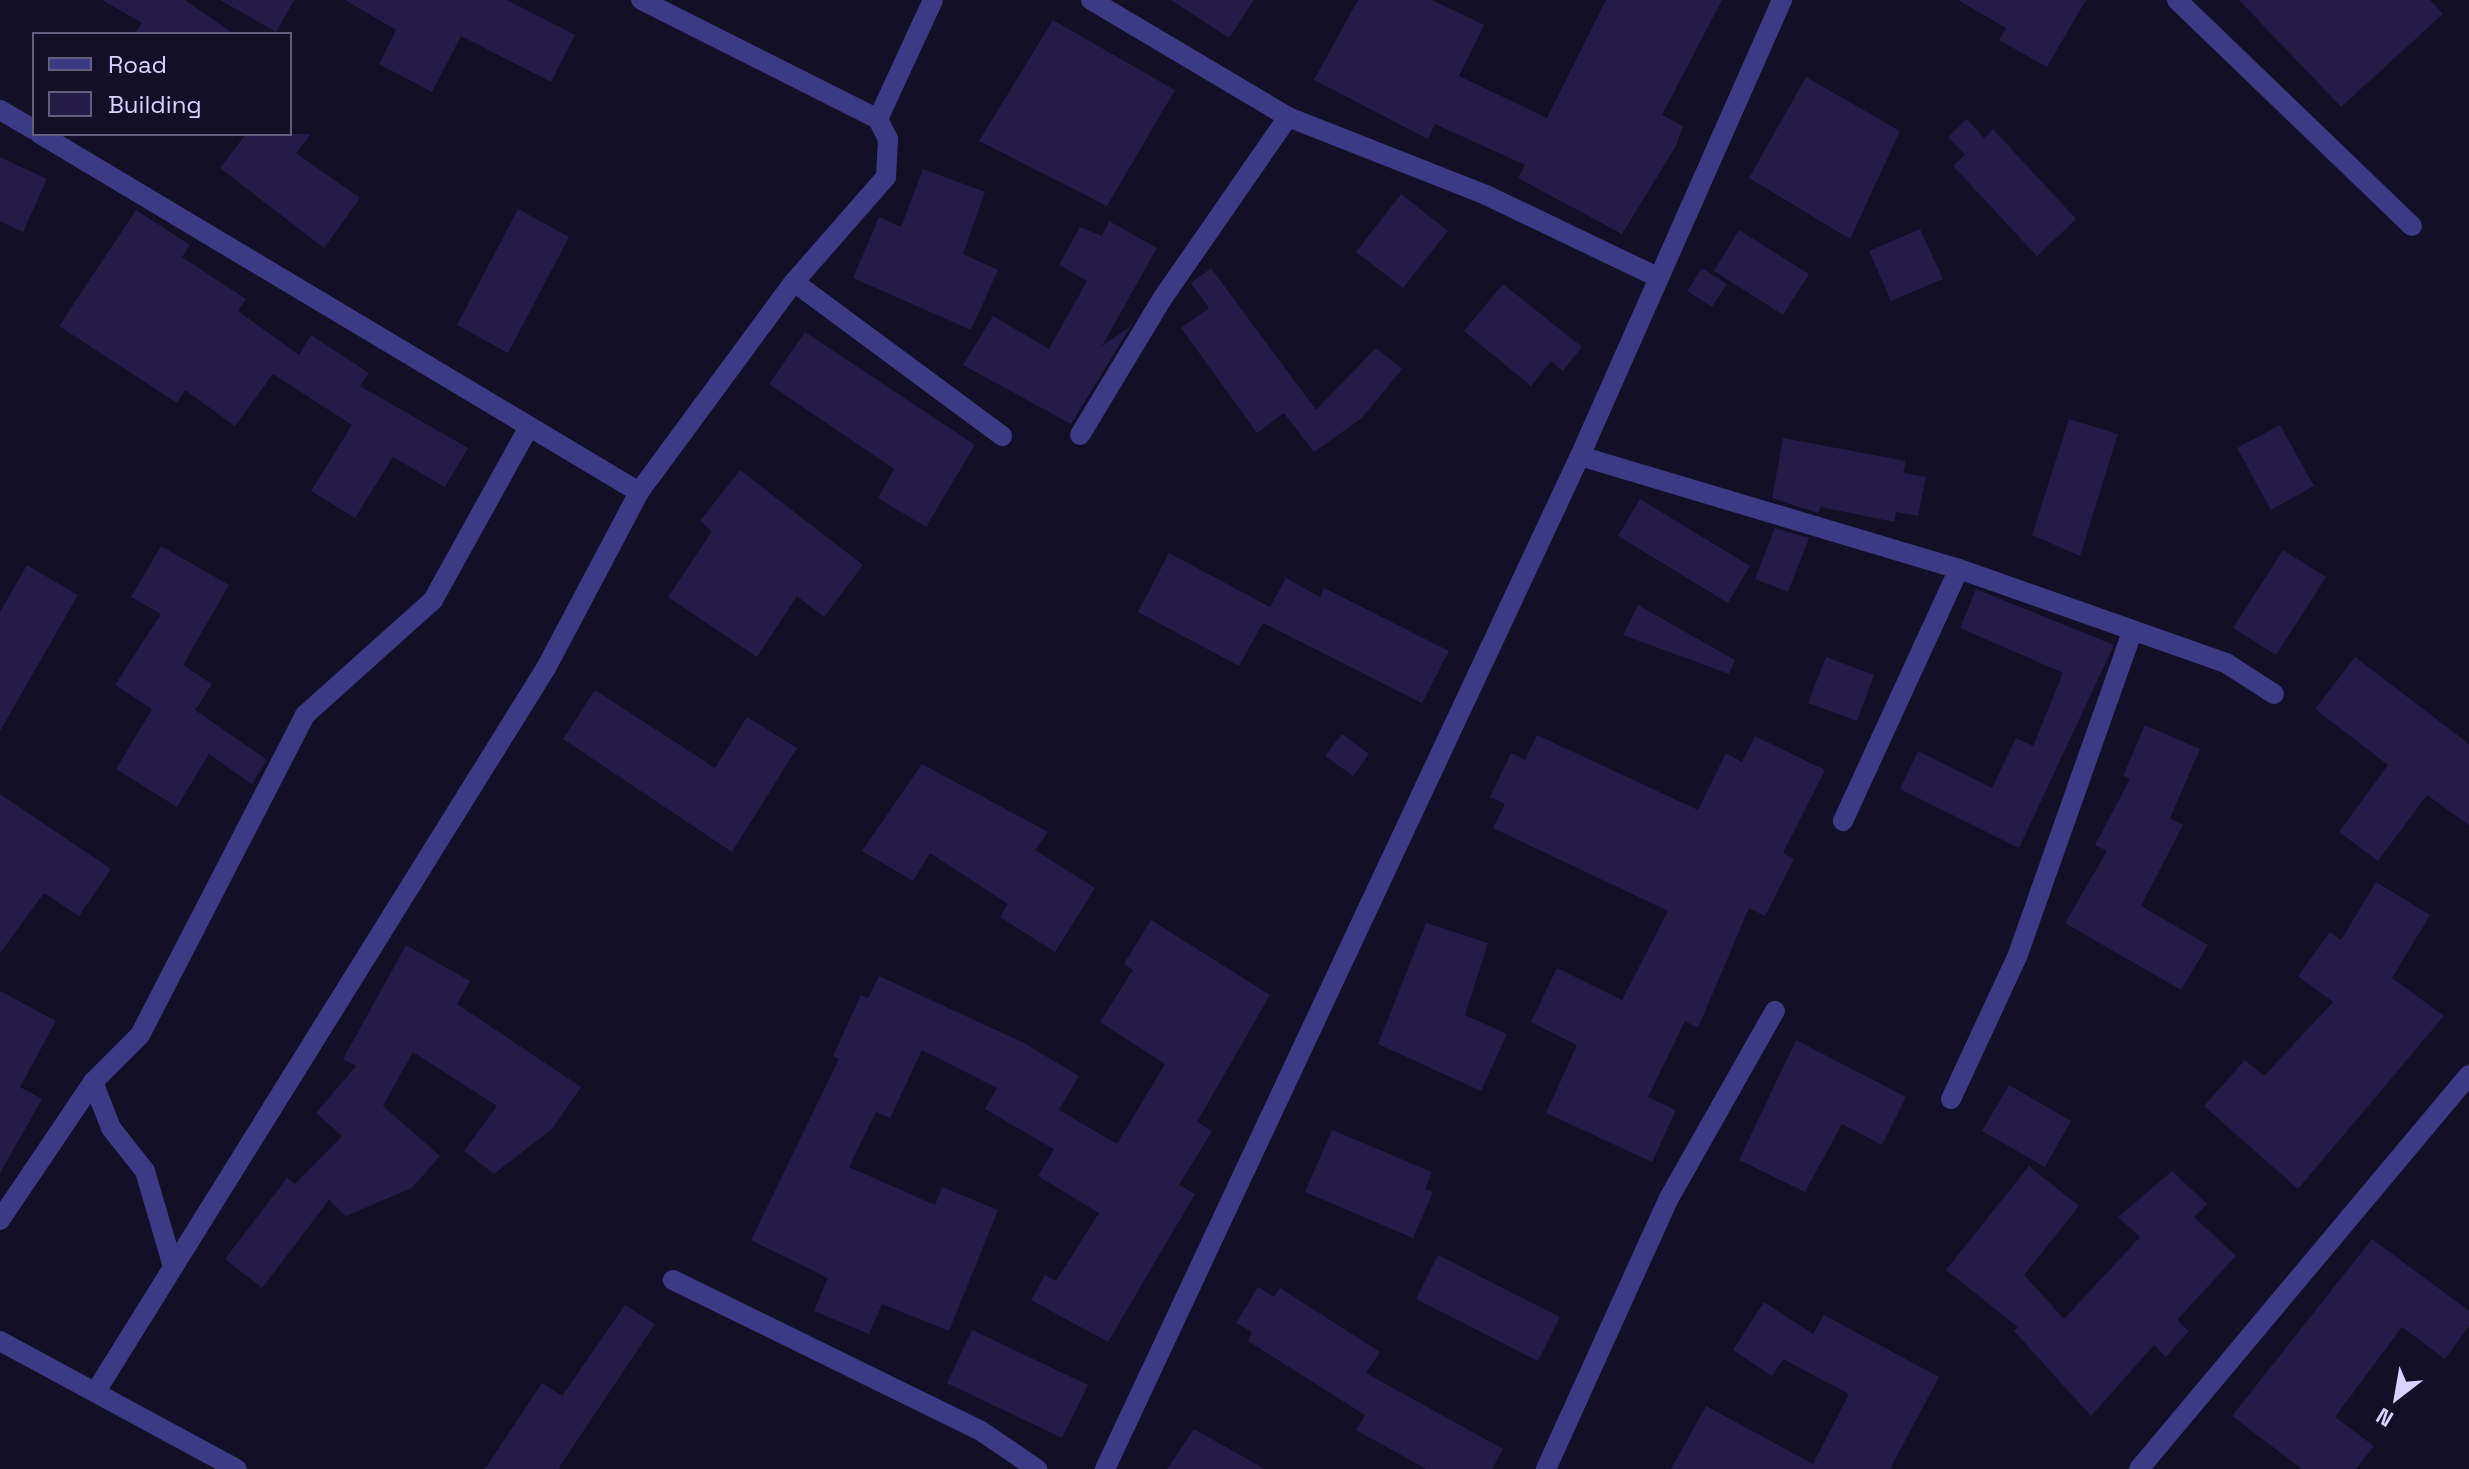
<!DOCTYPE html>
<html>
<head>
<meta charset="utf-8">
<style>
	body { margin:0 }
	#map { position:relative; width:2469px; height:1469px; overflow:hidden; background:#130f26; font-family:"Space Grotesk",sans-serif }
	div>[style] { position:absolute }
	.building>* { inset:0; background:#241b47 }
	.street>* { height:20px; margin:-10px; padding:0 10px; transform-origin:10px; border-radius:10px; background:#3d3a85 }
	span { translate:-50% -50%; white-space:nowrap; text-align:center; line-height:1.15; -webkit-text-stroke:7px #130f26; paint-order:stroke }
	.legend { position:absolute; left:32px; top:32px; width:260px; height:104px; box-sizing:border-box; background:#130f26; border:2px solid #625e7d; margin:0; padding:10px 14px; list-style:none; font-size:24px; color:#d9d4ff }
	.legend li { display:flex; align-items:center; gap:16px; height:40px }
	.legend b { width:40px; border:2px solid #625e7d }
	.north { position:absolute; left:2357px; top:1357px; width:80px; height:80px; -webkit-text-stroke:6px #130f26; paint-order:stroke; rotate:211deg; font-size:22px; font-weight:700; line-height:32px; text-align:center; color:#d9d4ff }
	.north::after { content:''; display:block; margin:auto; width:28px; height:36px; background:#d9d4ff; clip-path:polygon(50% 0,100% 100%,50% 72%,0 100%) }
</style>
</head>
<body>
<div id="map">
	<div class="building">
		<div style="clip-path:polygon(102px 0,185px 0,234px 34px,134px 34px,142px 23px)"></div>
		<div style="clip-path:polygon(220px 0,294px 0,276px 32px)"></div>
		<div style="clip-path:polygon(345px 0,507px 0,575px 35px,551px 82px,461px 36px,432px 92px,379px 64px,396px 30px)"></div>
		<div style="clip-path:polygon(1171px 0,1254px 0,1229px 38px)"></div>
		<div style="clip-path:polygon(1358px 0,1432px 0,1484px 25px,1459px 76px,1547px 118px,1606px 0,1722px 0,1662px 115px,1683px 126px,1676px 146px,1622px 234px,1518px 178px,1525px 165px,1435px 124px,1428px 139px,1314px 80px)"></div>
		<div style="clip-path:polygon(1958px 0,2086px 0,2047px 67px,1999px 40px,2006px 28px)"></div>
		<div style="clip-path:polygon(2239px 0,2430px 0,2443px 14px,2341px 107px)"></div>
		<div style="clip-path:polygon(1053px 20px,1175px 90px,1107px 206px,979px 141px)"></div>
		<div style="clip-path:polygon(1806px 77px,1900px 131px,1850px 239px,1749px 178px)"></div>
		<div style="clip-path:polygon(1967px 119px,1984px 138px,1993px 129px,2076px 219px,2037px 256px,1953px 166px,1965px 155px,1948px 137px)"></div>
		<div style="clip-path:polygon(246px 134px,311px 134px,296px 153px,360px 198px,324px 248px,220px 168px)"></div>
		<div style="clip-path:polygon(0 157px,47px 179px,23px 232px,0 221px)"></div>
		<div style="clip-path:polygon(923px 169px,985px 192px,963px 254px,998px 270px,971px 330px,853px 278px,879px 217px,901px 227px)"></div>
		<div style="clip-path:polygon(1401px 194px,1448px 231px,1403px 288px,1356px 252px)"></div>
		<div style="clip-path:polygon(518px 209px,569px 237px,508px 353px,457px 325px)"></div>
		<div style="clip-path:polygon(136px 210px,190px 245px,182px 257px,246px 299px,238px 311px,299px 355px,311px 335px,369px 373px,360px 386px,468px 448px,445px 487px,393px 457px,355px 518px,311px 491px,352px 425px,273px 374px,235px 426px,185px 390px,177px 403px,59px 326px)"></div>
		<div style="clip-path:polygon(1109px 221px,1157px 248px,1102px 346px,1131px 326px,1071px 424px,963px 365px,993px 316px,1049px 349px,1087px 281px,1059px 265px,1080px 227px,1102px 236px)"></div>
		<div style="clip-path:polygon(1920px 229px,1943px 279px,1891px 301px,1869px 251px)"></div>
		<div style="clip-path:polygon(1739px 230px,1809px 274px,1783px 315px,1714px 271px)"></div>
		<div style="clip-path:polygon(1211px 268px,1316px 410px,1376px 348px,1402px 369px,1362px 418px,1314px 452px,1284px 413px,1257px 433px,1181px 328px,1209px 308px,1191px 283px)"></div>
		<div style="clip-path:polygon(1702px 268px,1727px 284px,1712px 307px,1687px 291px)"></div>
		<div style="clip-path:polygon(1503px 284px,1582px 347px,1563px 371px,1551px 361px,1531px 386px,1464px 331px)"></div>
		<div style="clip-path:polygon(805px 332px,975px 445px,926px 527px,878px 498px,894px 469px,769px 384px)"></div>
		<div style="clip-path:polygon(2069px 419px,2118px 434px,2080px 556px,2032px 535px)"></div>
		<div style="clip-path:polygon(2280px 425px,2314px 486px,2271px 510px,2237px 448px)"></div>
		<div style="clip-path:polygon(1783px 438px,1906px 461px,1903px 473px,1926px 477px,1918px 516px,1896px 512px,1894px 522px,1821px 507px,1818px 513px,1772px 498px)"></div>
		<div style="clip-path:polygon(740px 470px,863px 565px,824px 617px,797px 596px,757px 657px,668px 597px,712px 531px,700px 521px)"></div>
		<div style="clip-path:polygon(1640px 499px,1750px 566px,1728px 603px,1618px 536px)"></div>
		<div style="clip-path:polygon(1775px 528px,1809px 538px,1788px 592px,1755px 579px)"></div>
		<div style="clip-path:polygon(161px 546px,229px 585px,183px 665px,212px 684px,195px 710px,267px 760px,252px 784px,209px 754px,177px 807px,116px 769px,152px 709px,115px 685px,161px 614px,131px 597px)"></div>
		<div style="clip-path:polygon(2283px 550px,2326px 577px,2276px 655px,2233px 628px)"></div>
		<div style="clip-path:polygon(1169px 553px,1270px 607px,1286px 578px,1320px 597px,1324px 588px,1449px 651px,1422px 703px,1263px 623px,1239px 666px,1138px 612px)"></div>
		<div style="clip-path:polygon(27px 565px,78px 595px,0 731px,0 612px)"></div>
		<div style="clip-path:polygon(1976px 589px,2114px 645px,2019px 848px,1900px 789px,1918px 751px,1992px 788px,2016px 738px,2033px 746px,2063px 673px,1960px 628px)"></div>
		<div style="clip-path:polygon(1638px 605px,1735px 660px,1729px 674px,1623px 635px)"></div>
		<div style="clip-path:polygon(1826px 657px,1874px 675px,1857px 721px,1808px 703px)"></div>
		<div style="clip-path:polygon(2355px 657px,2469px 744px,2469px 825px,2427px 795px,2378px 861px,2339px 832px,2388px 765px,2315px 709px)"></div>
		<div style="clip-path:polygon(595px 690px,715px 768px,747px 717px,797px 748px,732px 852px,563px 739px)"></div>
		<div style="clip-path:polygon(2145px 725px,2200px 749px,2170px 818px,2183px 825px,2141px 906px,2208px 945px,2181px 990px,2065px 923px,2107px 851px,2095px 845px,2130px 779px,2123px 776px)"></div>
		<div style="clip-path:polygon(1342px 734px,1369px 754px,1353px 776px,1325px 756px)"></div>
		<div style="clip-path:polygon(1537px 735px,1698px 810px,1726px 753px,1742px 762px,1755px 736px,1825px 770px,1783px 853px,1794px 859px,1765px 916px,1749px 908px,1698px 1028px,1685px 1021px,1648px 1097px,1676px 1110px,1652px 1162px,1546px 1113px,1577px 1045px,1531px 1022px,1557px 968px,1622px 1000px,1668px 911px,1493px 828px,1505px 804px,1490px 797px,1511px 753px,1525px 760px)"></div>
		<div style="clip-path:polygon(922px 764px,1048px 832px,1035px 850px,1095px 888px,1055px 952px,1000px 917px,1008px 904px,930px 853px,913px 881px,862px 851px)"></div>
		<div style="clip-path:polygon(0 794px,111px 869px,79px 916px,44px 893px,0 953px)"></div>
		<div style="clip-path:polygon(2376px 882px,2430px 915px,2392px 978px,2444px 1016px,2298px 1189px,2204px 1106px,2245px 1060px,2264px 1076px,2333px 1002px,2298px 976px,2330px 932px,2341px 940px)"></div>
		<div style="clip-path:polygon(1151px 920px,1270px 995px,1197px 1122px,1212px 1131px,1179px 1185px,1195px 1194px,1108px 1342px,1031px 1300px,1045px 1275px,1056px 1281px,1099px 1213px,1038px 1176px,1054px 1149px,985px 1109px,997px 1088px,922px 1050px,890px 1118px,876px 1112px,849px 1167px,935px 1205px,942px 1187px,998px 1210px,949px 1331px,882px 1304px,869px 1334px,814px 1311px,828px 1278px,751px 1240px,839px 1059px,833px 1056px,861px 995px,868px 998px,879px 976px,1024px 1043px,1079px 1076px,1059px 1110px,1117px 1144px,1165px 1064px,1100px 1022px,1133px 970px,1124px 964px)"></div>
		<div style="clip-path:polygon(1426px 923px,1488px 943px,1465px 1015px,1507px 1034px,1481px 1091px,1378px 1044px)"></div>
		<div style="clip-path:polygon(406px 945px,470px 981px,457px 1004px,581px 1087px,552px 1129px,494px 1174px,464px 1151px,497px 1106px,413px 1052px,383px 1106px,440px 1156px,412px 1188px,346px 1216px,329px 1200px,262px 1288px,225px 1259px,287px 1178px,295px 1184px,342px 1136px,316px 1113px,356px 1066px,343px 1059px)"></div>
		<div style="clip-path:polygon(0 991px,56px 1021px,20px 1087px,42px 1099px,0 1173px)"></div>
		<div style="clip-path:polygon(1796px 1040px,1906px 1097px,1882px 1145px,1842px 1124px,1805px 1192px,1739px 1160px)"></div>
		<div style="clip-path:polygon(2009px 1085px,2071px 1121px,2045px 1167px,1982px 1131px)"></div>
		<div style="clip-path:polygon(1332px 1130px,1432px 1172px,1425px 1189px,1433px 1192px,1413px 1238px,1305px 1192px)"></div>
		<div style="clip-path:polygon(2029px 1166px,2079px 1206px,2024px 1275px,2064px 1319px,2140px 1237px,2118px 1217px,2172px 1171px,2207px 1204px,2194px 1217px,2236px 1256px,2177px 1320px,2189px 1331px,2166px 1357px,2154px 1345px,2091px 1416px,2014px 1331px,2018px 1327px,1946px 1270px)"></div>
		<div style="clip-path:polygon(2372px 1239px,2469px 1311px,2469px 1326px,2445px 1359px,2402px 1327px,2335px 1417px,2374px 1446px,2356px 1469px,2302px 1469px,2232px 1416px)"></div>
		<div style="clip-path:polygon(1438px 1255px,1560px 1317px,1538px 1361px,1416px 1299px)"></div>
		<div style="clip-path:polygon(1258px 1287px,1274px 1297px,1280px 1288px,1380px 1352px,1366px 1373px,1503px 1449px,1492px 1469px,1426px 1469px,1356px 1430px,1365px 1415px,1248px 1341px,1252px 1332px,1236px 1323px)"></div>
		<div style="clip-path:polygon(1764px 1302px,1813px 1334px,1824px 1315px,1939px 1377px,1890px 1469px,1671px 1469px,1706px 1406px,1813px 1464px,1849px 1394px,1783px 1359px,1772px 1376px,1733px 1350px)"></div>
		<div style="clip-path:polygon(625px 1305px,655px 1324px,558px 1469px,485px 1469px,542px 1383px,562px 1396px)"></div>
		<div style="clip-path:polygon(972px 1330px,1088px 1385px,1062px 1438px,947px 1383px)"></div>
		<div style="clip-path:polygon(1194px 1429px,1265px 1469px,1167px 1469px)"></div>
	</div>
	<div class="street">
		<div style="left:1091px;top:0;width:229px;rotate:30.7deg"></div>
		<div style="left:1288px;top:117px;width:213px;rotate:21.5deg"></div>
		<div style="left:1486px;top:195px;width:190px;rotate:25.6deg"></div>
		<div style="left:2177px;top:0;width:326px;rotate:43.9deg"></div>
		<div style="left:0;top:110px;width:39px;rotate:30deg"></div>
		<div style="left:878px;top:119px;width:131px;rotate:-65.2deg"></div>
		<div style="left:40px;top:134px;width:698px;rotate:30.87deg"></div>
		<div style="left:794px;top:282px;width:259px;rotate:36.5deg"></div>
		<div style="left:1080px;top:435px;width:159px;rotate:-58.9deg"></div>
		<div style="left:1162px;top:299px;width:221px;rotate:-55.3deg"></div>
		<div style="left:1580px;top:456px;width:395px;rotate:16.6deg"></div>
		<div style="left:1959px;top:569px;width:283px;rotate:19.4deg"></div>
		<div style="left:2226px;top:663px;width:57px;rotate:32.9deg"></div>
		<div style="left:1843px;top:821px;width:277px;rotate:-65.3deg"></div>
		<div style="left:93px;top:1082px;width:49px;rotate:68.6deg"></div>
		<div style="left:111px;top:1128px;width:55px;rotate:51.7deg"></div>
		<div style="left:145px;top:1171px;width:100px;rotate:73.7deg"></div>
		<div style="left:1951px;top:1099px;width:157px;rotate:-65.1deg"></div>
		<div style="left:2017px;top:957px;width:345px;rotate:-70.5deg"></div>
		<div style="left:0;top:1220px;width:166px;rotate:-56deg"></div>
		<div style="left:93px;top:1082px;width:66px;rotate:-45deg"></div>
		<div style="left:140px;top:1035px;width:360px;rotate:-62.7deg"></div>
		<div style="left:305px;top:715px;width:172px;rotate:-41.9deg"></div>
		<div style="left:433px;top:600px;width:198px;rotate:-61deg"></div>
		<div style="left:673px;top:1280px;width:343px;rotate:26.1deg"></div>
		<div style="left:981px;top:1431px;width:68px;rotate:34.2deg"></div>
		<div style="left:0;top:1341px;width:269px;rotate:28.4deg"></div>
		<div style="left:98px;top:1388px;width:848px;rotate:-58.11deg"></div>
		<div style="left:546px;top:668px;width:199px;rotate:-62.1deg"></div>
		<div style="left:639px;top:492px;width:261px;rotate:-53.6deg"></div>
		<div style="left:794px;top:282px;width:140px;rotate:-48.8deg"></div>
		<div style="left:886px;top:177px;width:38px;rotate:-87deg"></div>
		<div style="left:888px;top:139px;width:22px;rotate:-117deg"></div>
		<div style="left:878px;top:119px;width:265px;rotate:-153.3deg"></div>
		<div style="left:1105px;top:1469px;width:1119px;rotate:-64.88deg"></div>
		<div style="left:1580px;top:456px;width:499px;rotate:-66.1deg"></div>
		<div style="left:1546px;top:1469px;width:298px;rotate:-65.6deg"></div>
		<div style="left:1669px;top:1198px;width:215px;rotate:-60.5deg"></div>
		<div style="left:2139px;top:1469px;width:514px;rotate:-50.05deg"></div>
	</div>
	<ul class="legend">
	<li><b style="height:10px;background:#3d3a85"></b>Road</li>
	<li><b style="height:22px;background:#241b47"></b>Building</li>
	</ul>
	<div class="north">N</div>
</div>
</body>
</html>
